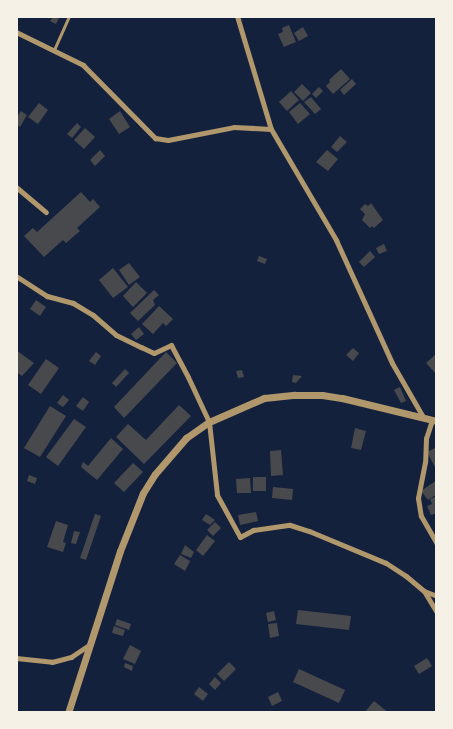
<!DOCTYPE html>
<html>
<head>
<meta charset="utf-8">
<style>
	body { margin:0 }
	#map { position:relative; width:453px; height:729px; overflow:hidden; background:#14213d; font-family:"IBM Plex Sans",sans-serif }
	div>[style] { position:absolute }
	.building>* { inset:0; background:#48494c }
	.service>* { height:2.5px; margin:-1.25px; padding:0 1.25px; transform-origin:1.25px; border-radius:1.25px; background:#b1986c }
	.minor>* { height:5px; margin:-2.5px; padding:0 2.5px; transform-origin:2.5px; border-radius:2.5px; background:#b1986c }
	.tertiary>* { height:7px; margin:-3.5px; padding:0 3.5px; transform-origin:3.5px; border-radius:3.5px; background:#b1986c }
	span { translate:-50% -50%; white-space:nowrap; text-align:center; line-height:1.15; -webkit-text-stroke:4.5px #f6f1e7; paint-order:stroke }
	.frame { position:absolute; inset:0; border:18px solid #f6f1e7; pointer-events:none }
</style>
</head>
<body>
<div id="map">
	<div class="building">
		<div style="clip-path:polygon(48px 16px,60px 16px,56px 24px,50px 21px,52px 18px)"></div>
		<div style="clip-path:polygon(289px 25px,296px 42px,284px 47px,278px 34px,283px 32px,282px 28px)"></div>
		<div style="clip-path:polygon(303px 27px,308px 36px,299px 41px,294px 33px)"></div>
		<div style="clip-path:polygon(341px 69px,350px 79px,333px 94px,326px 86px,330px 82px,329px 80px)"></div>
		<div style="clip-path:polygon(352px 79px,356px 84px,344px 95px,340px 90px)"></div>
		<div style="clip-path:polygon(302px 84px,311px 93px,303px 101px,294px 92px)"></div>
		<div style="clip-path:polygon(319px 87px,323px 91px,316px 98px,312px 94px)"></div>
		<div style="clip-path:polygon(291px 91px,299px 100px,287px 111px,279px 102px)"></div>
		<div style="clip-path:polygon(311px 97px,321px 109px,315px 114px,304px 102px)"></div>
		<div style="clip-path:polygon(39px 103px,48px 110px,38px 124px,28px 117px)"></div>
		<div style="clip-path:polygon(300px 103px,310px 114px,298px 124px,289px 112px)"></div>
		<div style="clip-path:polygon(21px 111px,27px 115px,20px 127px,16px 124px,16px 118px)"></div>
		<div style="clip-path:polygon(120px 111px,130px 127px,119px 134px,109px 119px)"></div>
		<div style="clip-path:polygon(77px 123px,81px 127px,72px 138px,67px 134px)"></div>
		<div style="clip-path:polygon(85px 128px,95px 137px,84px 149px,74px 140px)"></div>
		<div style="clip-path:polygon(340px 136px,347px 142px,337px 152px,331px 147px)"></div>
		<div style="clip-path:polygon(100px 150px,105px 156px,95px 166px,90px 160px)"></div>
		<div style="clip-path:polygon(327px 150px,338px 159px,328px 171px,316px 162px)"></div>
		<div style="clip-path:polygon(81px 192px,90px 202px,93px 199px,100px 207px,77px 228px,80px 231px,66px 243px,63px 240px,44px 257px,24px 236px,33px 228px,37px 232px)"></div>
		<div style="clip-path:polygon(371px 203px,383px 220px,374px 228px,372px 226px,370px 228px,362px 220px,365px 214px,360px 209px,365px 204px,368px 206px)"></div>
		<div style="clip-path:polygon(384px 244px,387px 251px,379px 254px,376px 248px)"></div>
		<div style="clip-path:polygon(370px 251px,375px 257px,364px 267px,359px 262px)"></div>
		<div style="clip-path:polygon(259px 256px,267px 259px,265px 264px,257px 261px)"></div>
		<div style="clip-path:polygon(129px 263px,140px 277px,129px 285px,119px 270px)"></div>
		<div style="clip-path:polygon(113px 268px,128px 287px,113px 298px,99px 280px)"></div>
		<div style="clip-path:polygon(136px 282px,147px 293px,133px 307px,123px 296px)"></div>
		<div style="clip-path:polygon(154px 290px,159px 295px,153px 300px,155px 305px,138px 321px,130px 313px)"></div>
		<div style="clip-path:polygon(36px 300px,46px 307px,40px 316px,30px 309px)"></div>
		<div style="clip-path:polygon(159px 306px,173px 319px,166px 326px,163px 323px,153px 334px,142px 324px)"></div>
		<div style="clip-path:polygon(139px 327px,144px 334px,136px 340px,131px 334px)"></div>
		<div style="clip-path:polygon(353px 348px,359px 353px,353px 361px,346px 355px)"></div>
		<div style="clip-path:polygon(16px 350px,34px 363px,22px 376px,16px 372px)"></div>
		<div style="clip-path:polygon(96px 352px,101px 356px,95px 365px,89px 361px)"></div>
		<div style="clip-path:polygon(166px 352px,177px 363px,124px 418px,114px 407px)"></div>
		<div style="clip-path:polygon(437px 353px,437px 375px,426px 363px)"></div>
		<div style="clip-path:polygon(46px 359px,59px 368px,41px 394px,28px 385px)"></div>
		<div style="clip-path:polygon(125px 369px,129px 373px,116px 387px,112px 383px)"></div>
		<div style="clip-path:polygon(242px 370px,244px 377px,238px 378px,236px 371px)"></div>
		<div style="clip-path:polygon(293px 375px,302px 376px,296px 383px,292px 382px)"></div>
		<div style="clip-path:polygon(400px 387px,406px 401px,401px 403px,394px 390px)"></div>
		<div style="clip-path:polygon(63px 395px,69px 400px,63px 407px,57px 403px)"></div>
		<div style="clip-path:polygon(83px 397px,89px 402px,83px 411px,76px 406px)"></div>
		<div style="clip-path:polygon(179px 405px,191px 416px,144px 464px,116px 437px,128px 424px,146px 440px)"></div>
		<div style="clip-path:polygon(50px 406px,66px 416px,40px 457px,24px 448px)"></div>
		<div style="clip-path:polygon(74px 419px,86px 427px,58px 466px,46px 457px)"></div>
		<div style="clip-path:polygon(355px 428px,366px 431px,361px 450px,351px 448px)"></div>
		<div style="clip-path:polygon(111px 438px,123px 449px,97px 480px,81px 467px,83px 462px,88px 466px)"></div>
		<div style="clip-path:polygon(435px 448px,437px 451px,437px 471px,427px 452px)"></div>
		<div style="clip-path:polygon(281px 450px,283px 475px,271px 476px,270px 451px)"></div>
		<div style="clip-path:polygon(133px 463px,143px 472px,124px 492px,114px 483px)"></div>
		<div style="clip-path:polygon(29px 475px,37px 478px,35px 484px,27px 481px)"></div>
		<div style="clip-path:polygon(253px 477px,266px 477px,266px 491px,253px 491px)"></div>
		<div style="clip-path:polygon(250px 478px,251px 493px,237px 493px,236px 479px)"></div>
		<div style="clip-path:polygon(437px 480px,437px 494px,428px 500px,421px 491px)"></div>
		<div style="clip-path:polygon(273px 487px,293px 489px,292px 500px,272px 498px)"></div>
		<div style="clip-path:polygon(437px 496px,437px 513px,431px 515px,427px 506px,432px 504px,430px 499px)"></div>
		<div style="clip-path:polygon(256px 512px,258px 521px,240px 525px,238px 515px)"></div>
		<div style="clip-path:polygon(95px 514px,101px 516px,86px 560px,80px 558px)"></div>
		<div style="clip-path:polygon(206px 514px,215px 520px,210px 525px,202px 520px)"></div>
		<div style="clip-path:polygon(56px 521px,68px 525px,63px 542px,66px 543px,63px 552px,47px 547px)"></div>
		<div style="clip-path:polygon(215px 522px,221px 528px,213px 536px,207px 530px)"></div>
		<div style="clip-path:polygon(74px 531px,80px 532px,76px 544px,71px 543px)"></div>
		<div style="clip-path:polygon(207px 535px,215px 541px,203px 556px,196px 550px)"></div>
		<div style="clip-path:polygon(185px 545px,194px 552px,191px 558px,181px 554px)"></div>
		<div style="clip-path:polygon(180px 555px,190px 561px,185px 571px,174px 564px)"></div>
		<div style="clip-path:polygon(298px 610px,351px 616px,349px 630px,296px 624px)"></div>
		<div style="clip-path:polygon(274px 611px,276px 620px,268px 622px,266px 613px)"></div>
		<div style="clip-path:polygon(117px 619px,131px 624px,129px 630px,115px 625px)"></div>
		<div style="clip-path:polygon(277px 623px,279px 636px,270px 638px,268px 624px)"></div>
		<div style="clip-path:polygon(114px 626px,125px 630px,123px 636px,112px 633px)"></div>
		<div style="clip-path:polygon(130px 645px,141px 651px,135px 664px,123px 659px)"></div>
		<div style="clip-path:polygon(427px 658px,432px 666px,419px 674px,414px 666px)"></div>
		<div style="clip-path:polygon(229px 662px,236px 669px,224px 681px,217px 674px)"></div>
		<div style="clip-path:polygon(125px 663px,133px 666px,132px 671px,124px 667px)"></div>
		<div style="clip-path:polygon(299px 669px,345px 690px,339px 703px,293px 682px)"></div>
		<div style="clip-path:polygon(215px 677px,221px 683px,215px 690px,209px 684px)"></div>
		<div style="clip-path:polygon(199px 687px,208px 694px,203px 701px,194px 694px)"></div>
		<div style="clip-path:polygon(278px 692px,282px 701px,272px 706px,268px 697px)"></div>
		<div style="clip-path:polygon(374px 701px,389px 713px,364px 713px)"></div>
	</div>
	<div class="service">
		<div style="left:54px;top:50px;width:37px;rotate:-66deg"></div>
	</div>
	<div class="minor">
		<div style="left:237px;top:16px;width:118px;rotate:73.3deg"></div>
		<div style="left:271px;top:129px;width:129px;rotate:59.6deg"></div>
		<div style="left:336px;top:240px;width:135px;rotate:65.5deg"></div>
		<div style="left:392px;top:363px;width:62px;rotate:60.1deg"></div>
		<div style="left:16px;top:32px;width:75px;rotate:26.2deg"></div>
		<div style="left:83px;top:65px;width:103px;rotate:45.4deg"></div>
		<div style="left:155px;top:138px;width:13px;rotate:9deg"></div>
		<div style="left:168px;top:140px;width:67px;rotate:-11.1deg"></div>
		<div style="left:234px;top:127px;width:37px;rotate:3deg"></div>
		<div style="left:16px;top:187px;width:39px;rotate:40deg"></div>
		<div style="left:16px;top:276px;width:37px;rotate:33deg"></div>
		<div style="left:47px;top:296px;width:27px;rotate:15deg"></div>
		<div style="left:73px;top:303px;width:23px;rotate:31deg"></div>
		<div style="left:93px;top:315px;width:30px;rotate:41deg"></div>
		<div style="left:116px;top:335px;width:28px;rotate:26deg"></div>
		<div style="left:141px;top:347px;width:14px;rotate:25deg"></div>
		<div style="left:154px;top:353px;width:19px;rotate:-25deg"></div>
		<div style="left:171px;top:345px;width:36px;rotate:62deg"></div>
		<div style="left:188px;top:377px;width:50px;rotate:65deg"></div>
		<div style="left:209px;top:422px;width:73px;rotate:83.7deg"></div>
		<div style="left:217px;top:495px;width:48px;rotate:61.3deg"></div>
		<div style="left:240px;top:537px;width:15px;rotate:-28deg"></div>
		<div style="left:253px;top:530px;width:37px;rotate:-8deg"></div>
		<div style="left:290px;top:525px;width:20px;rotate:18deg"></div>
		<div style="left:309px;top:531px;width:83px;rotate:22.6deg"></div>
		<div style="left:386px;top:563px;width:24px;rotate:33deg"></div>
		<div style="left:406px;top:576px;width:23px;rotate:40deg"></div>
		<div style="left:424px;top:591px;width:26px;rotate:59deg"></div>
		<div style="left:432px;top:420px;width:19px;rotate:108deg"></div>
		<div style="left:426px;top:438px;width:24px;rotate:92deg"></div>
		<div style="left:425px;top:462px;width:37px;rotate:101deg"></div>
		<div style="left:418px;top:498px;width:18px;rotate:81deg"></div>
		<div style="left:421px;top:516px;width:32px;rotate:60deg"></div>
		<div style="left:424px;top:591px;width:14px;rotate:21deg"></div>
		<div style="left:16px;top:658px;width:36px;rotate:6deg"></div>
		<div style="left:52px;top:662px;width:20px;rotate:-15deg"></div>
		<div style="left:71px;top:657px;width:22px;rotate:-34deg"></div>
	</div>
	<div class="tertiary">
		<div style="left:68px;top:713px;width:170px;rotate:-72.2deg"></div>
		<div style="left:120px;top:551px;width:62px;rotate:-68.4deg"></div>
		<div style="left:143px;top:493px;width:22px;rotate:-58deg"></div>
		<div style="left:155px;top:474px;width:48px;rotate:-49.3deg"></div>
		<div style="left:186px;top:438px;width:28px;rotate:-35deg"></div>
		<div style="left:209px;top:422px;width:60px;rotate:-23.6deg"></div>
		<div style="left:264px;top:398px;width:31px;rotate:-6deg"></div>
		<div style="left:295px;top:395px;width:27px"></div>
		<div style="left:322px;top:395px;width:20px;rotate:9deg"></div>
		<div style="left:342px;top:398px;width:98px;rotate:13.6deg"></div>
	</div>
	<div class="frame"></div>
</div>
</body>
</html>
